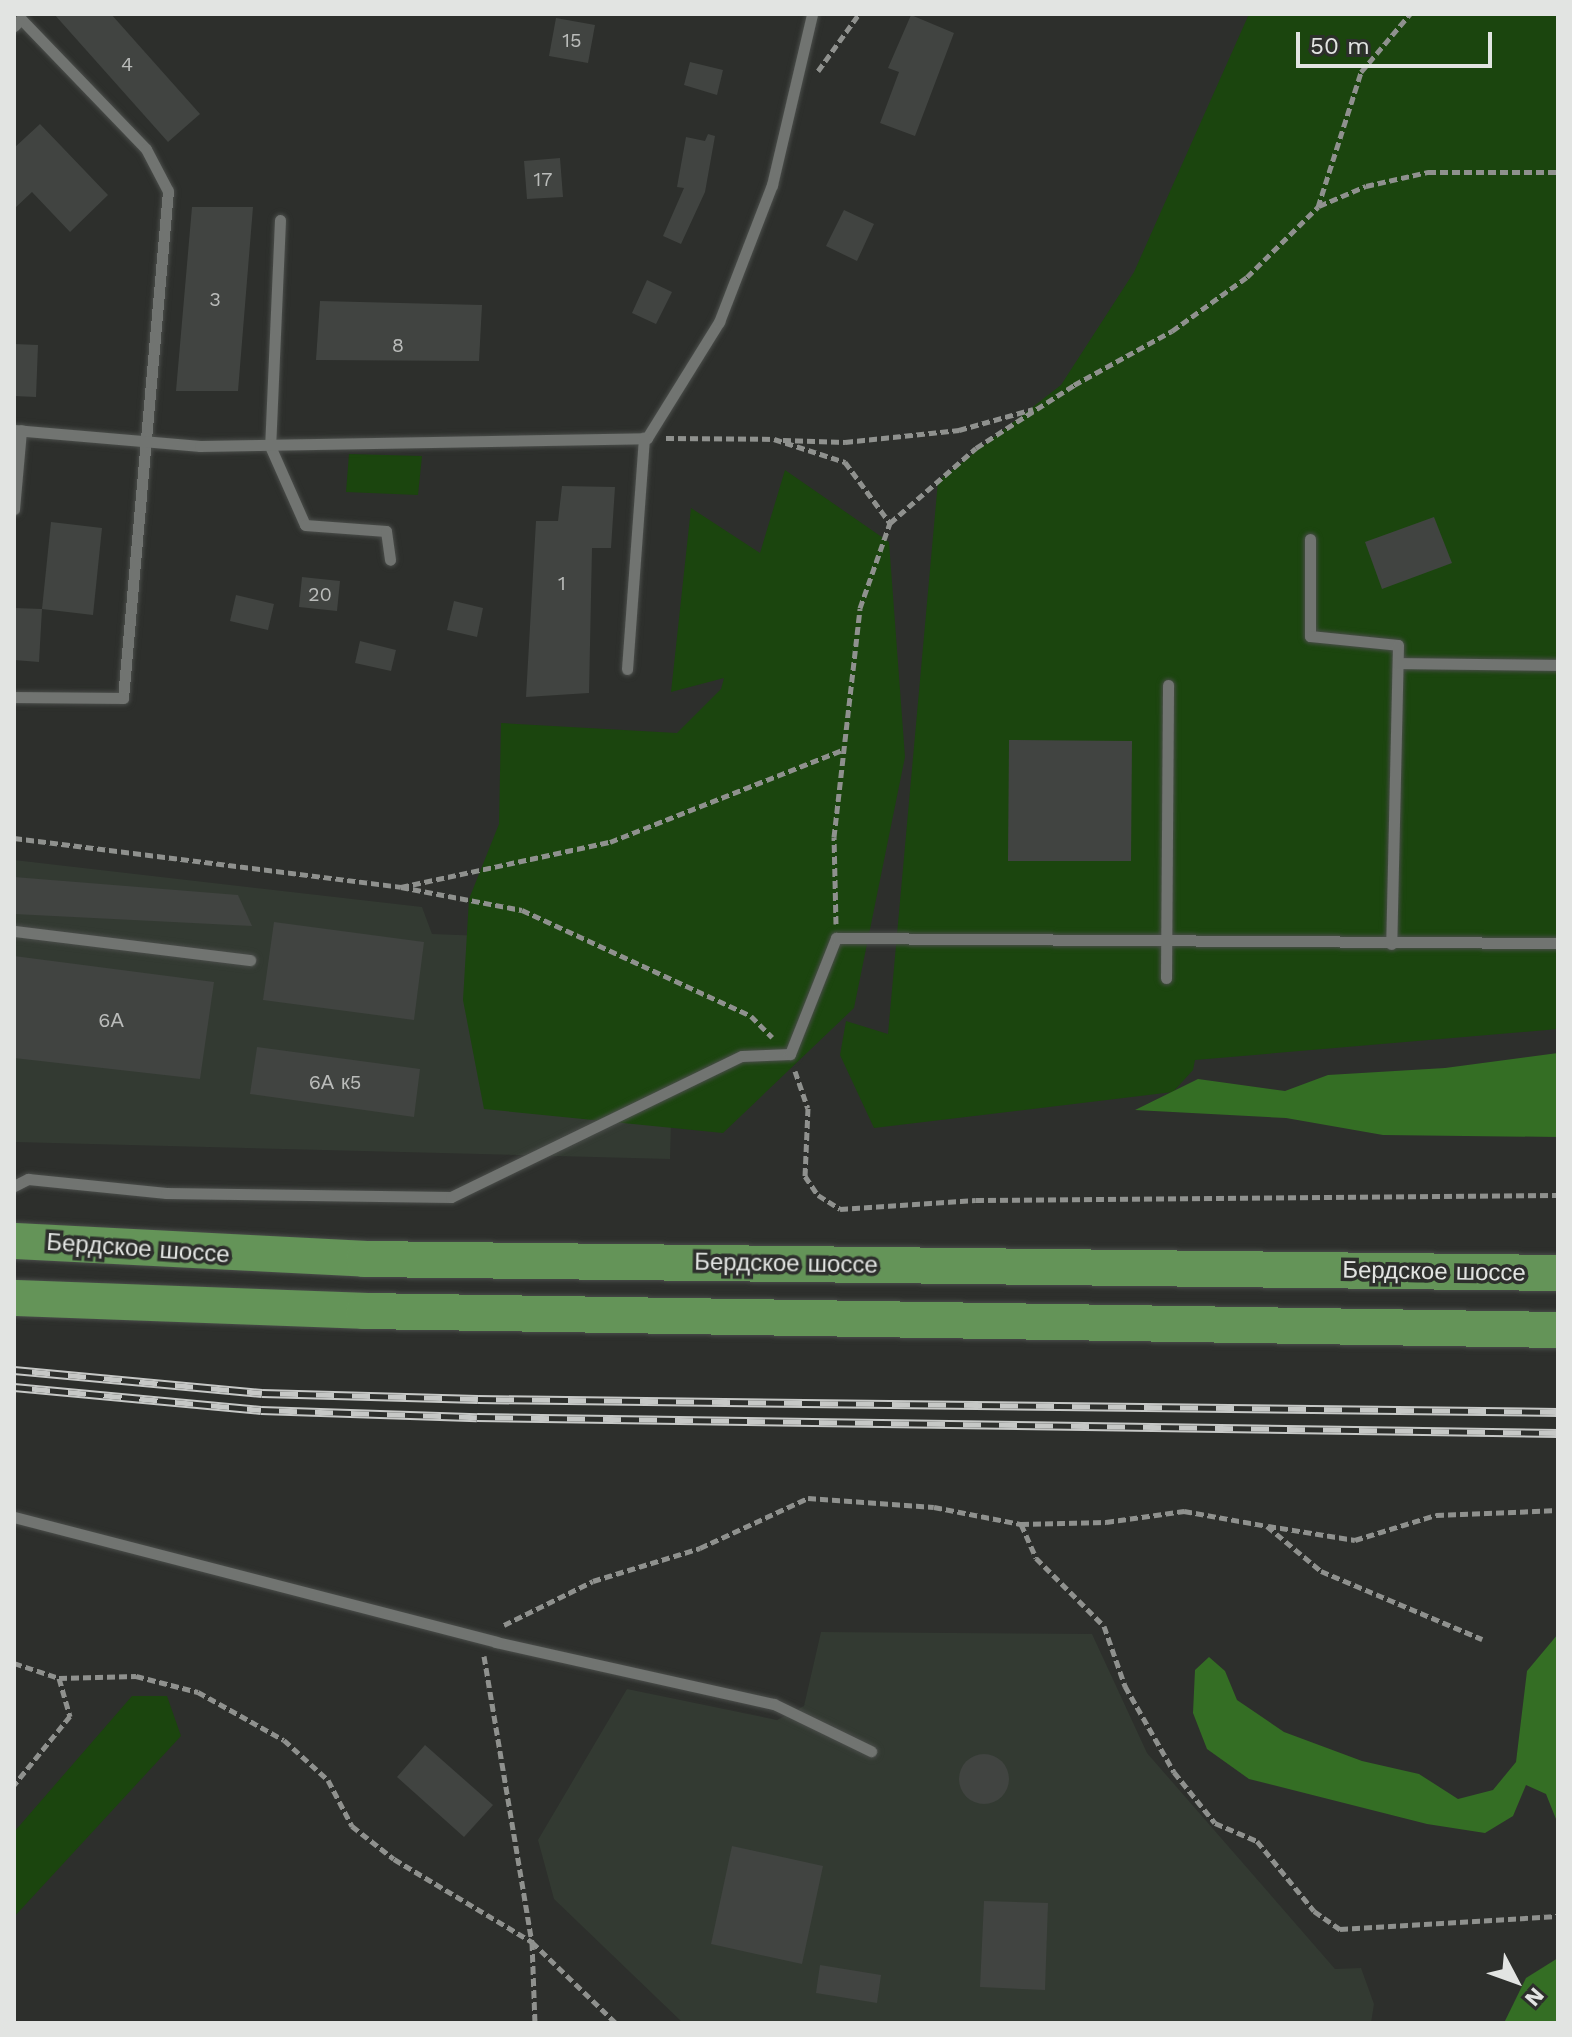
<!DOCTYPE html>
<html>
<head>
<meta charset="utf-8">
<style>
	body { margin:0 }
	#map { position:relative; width:1572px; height:2037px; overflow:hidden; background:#2d2f2c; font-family:"Work Sans",sans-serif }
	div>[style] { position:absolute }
	.built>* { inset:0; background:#333a32 }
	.green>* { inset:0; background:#1b450e }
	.water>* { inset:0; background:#346e24 }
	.building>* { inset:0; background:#414441 }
	.round { border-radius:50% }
	.path>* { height:5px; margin-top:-2.5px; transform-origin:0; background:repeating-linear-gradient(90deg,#8f918e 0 8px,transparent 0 12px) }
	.roads { filter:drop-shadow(0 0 2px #4a4d4a) drop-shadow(0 0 2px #4a4d4a) }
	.service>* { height:11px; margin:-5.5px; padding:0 5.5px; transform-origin:5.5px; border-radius:5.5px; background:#717471 }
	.trunk>* { height:36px; margin:-18px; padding:0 18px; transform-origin:18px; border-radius:18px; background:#649458 }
	.rail>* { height:9px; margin-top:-4.5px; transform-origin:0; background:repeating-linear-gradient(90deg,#2d2f2c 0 18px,#c6c8c6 0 36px); box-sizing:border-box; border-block:2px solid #c6c8c6 }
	span { translate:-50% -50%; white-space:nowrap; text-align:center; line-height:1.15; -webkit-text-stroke:7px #2d2f2c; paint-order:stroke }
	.number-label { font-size:20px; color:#babcba }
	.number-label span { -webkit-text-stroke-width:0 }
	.street-label { font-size:24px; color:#e2e4e2 }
	.frame { position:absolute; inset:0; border:16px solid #e2e4e2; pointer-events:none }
	.north { position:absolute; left:1476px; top:1941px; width:80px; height:80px; -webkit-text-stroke:6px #2d2f2c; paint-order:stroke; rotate:131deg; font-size:22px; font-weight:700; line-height:32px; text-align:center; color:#e2e4e2 }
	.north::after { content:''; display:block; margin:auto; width:28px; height:36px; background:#e2e4e2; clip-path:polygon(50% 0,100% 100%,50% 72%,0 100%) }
	.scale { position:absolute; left:1296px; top:32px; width:196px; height:36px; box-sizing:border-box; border:4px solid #e2e4e2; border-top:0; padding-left:10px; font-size:24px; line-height:28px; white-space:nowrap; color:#e2e4e2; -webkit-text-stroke:6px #2d2f2c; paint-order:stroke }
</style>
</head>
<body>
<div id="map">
	<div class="built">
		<div style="clip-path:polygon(14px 860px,422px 907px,432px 934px,676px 943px,670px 1159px,14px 1142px)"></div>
		<div style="clip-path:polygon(821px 1632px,1092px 1634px,1147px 1753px,1335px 1969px,1361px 1968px,1374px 2004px,1371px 2023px,683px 2023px,554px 1899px,538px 1840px,627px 1689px,777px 1720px,804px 1706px)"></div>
	</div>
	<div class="green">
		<div style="clip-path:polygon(1249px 14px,1558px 14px,1558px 1029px,1195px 1060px,1193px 1070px,1173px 1092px,874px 1128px,840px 1055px,846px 1021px,888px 1034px,938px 481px,1061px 385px,1134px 272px)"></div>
		<div style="clip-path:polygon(349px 454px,422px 456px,418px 495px,346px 492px)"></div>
		<div style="clip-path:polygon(785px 470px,889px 542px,905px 757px,854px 1008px,723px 1133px,484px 1109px,463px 1000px,469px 899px,499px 824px,501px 723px,677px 733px,721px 689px,724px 678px,671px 692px,691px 508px,760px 553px)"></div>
		<div style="clip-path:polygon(132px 1696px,167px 1696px,181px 1736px,14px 1917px,14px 1832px)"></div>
	</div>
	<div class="water">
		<div style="clip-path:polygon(1558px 1053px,1558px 1137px,1383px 1135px,1286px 1118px,1135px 1110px,1198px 1079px,1285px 1091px,1328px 1075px,1445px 1068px)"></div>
		<div style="clip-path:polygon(1558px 1634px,1558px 1824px,1546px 1794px,1526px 1785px,1513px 1816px,1485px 1833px,1427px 1824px,1249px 1779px,1207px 1749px,1193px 1713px,1195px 1670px,1209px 1657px,1225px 1671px,1237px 1700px,1284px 1732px,1362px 1761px,1419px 1774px,1458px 1799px,1493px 1790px,1516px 1762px,1527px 1671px)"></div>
		<div style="clip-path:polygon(1558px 1958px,1558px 2023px,1504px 2023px,1526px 1978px)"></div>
	</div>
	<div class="building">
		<div style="clip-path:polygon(54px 14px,111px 14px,200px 114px,168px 142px)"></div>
		<div style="clip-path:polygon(911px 15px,954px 33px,915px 136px,880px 123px,899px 72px,888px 68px)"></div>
		<div style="clip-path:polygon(556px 18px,595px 25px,588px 63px,549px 56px)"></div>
		<div style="clip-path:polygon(690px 62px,723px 70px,717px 95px,684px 85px)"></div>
		<div style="clip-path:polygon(40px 124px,108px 195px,70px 232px,32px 192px,14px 209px,14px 148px)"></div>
		<div style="clip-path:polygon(708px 134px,715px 136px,705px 192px,681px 244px,663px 236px,684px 188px,677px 187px,686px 137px,705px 141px)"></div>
		<div style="clip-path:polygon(560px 158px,563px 197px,527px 199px,524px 161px)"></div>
		<div style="clip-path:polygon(192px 207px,253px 207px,238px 391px,176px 391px)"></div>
		<div style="clip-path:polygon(844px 210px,874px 224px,857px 261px,826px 246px)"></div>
		<div style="clip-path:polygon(647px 280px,672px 292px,656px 324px,632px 313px)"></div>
		<div style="clip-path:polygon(320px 301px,482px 305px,479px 361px,316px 360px)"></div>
		<div style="clip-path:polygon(14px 344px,38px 345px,36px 397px,14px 396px)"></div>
		<div style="clip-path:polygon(562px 486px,615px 487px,611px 548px,592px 548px,589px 693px,526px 697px,536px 521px,558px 521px)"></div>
		<div style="clip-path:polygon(1434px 517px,1452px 563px,1382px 589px,1365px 542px)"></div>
		<div style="clip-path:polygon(51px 522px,102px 528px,93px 615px,42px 609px)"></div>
		<div style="clip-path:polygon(302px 577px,340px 581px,337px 611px,299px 607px)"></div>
		<div style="clip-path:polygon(236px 595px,274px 604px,268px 630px,230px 621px)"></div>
		<div style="clip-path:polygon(454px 601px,483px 608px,477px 637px,447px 630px)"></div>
		<div style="clip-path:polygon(14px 608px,42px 609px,39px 662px,14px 660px)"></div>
		<div style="clip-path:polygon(360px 641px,396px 650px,391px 671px,355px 663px)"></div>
		<div style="clip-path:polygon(1009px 740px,1132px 741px,1131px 861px,1008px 861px)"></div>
		<div style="clip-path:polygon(14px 877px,238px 895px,252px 926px,14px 914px)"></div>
		<div style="clip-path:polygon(274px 922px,424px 942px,414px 1020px,263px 1000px)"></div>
		<div style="clip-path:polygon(14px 956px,214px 982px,200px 1079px,14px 1058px)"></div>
		<div style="clip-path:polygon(257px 1047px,420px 1069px,414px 1117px,250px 1094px)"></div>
		<div style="clip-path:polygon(425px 1745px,493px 1805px,464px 1837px,397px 1777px)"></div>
		<div class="round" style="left:959px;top:1754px;width:50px;height:50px"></div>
		<div style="clip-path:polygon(732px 1846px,823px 1866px,802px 1964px,711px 1944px)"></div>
		<div style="clip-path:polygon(984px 1901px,1048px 1903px,1045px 1990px,980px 1987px)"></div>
		<div style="clip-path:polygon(820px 1965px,881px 1975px,877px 2003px,816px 1993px)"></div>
	</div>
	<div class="path">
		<div style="left:818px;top:71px;width:70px;rotate:-54.3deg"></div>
		<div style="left:1319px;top:206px;width:51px;rotate:-23.1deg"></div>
		<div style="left:1366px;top:186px;width:64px;rotate:-12.7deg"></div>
		<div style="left:1428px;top:172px;width:130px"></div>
		<div style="left:666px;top:438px;width:108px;rotate:0.5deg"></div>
		<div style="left:774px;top:439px;width:75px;rotate:17.9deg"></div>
		<div style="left:845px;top:462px;width:76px;rotate:53.6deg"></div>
		<div style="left:783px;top:440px;width:62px;rotate:1.8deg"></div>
		<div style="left:845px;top:442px;width:115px;rotate:-6deg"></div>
		<div style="left:959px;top:430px;width:77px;rotate:-15.8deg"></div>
		<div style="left:14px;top:838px;width:390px;rotate:7.2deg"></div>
		<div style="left:401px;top:887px;width:214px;rotate:-12.2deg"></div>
		<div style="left:610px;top:842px;width:253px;rotate:-21.6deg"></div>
		<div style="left:401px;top:887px;width:123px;rotate:10.8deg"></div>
		<div style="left:522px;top:910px;width:252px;rotate:24.8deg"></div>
		<div style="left:751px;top:1016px;width:30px;rotate:45deg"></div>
		<div style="left:836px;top:924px;width:87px;rotate:-91.3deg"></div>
		<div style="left:834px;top:837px;width:230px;rotate:-83.5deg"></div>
		<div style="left:860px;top:608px;width:90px;rotate:-70.6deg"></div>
		<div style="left:890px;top:523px;width:114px;rotate:-41.1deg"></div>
		<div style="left:976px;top:448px;width:117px;rotate:-32.7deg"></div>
		<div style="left:1074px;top:385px;width:112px;rotate:-28.9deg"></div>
		<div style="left:1172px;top:331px;width:92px;rotate:-35.8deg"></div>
		<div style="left:1247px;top:277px;width:100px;rotate:-44.6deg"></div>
		<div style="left:1318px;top:207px;width:142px;rotate:-72.3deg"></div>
		<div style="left:1361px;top:72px;width:76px;rotate:-49.8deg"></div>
		<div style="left:795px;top:1071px;width:39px;rotate:71deg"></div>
		<div style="left:808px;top:1108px;width:68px;rotate:92.5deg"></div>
		<div style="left:805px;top:1176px;width:23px;rotate:56deg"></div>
		<div style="left:818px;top:1195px;width:26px;rotate:32deg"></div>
		<div style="left:840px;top:1209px;width:136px;rotate:-3.8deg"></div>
		<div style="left:976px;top:1200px;width:582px;rotate:-0.49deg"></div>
		<div style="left:1021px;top:1524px;width:85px;rotate:-1.3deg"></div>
		<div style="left:1106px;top:1522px;width:79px;rotate:-8deg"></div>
		<div style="left:1184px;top:1511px;width:84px;rotate:10.2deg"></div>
		<div style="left:1267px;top:1526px;width:70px;rotate:39.8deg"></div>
		<div style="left:1321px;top:1571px;width:175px;rotate:22.9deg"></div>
		<div style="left:1268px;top:1526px;width:88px;rotate:9.1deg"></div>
		<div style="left:1355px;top:1540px;width:85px;rotate:-17.2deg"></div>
		<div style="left:1436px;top:1515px;width:122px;rotate:-2.3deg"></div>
		<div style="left:504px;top:1625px;width:99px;rotate:-26.3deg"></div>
		<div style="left:593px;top:1581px;width:112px;rotate:-17.1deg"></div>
		<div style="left:700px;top:1548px;width:119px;rotate:-24.8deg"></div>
		<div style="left:808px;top:1498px;width:126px;rotate:4.1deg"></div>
		<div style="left:934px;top:1507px;width:89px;rotate:11.1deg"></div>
		<div style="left:1021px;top:1524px;width:37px;rotate:66deg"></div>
		<div style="left:1036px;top:1558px;width:96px;rotate:45deg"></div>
		<div style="left:1104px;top:1626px;width:64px;rotate:70.7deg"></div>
		<div style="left:1125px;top:1686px;width:99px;rotate:60.3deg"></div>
		<div style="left:1174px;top:1772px;width:65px;rotate:51.2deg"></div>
		<div style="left:1215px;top:1823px;width:46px;rotate:23.2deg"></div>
		<div style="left:1257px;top:1841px;width:90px;rotate:50.8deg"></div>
		<div style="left:1314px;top:1911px;width:32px;rotate:35deg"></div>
		<div style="left:1340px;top:1929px;width:218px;rotate:-3.4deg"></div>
		<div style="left:484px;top:1656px;width:290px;rotate:80.5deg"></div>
		<div style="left:532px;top:1942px;width:81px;rotate:87.9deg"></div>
		<div style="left:14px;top:1663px;width:47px;rotate:18.4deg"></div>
		<div style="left:59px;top:1678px;width:40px;rotate:74deg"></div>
		<div style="left:70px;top:1716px;width:89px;rotate:129.1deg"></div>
		<div style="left:59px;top:1678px;width:77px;rotate:-1.5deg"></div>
		<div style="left:136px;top:1676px;width:64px;rotate:14.5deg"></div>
		<div style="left:198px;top:1692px;width:98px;rotate:29.2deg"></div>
		<div style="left:284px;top:1740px;width:59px;rotate:42.3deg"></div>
		<div style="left:328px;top:1780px;width:52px;rotate:62.4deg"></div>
		<div style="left:352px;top:1826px;width:53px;rotate:38.2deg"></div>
		<div style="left:394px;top:1859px;width:161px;rotate:31deg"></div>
		<div style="left:532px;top:1942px;width:117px;rotate:44deg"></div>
	</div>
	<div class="roads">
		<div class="service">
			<div style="left:14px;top:26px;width:10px;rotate:-45deg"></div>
			<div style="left:21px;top:19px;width:180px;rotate:46.1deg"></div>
			<div style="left:146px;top:149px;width:47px;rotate:62.4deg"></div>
			<div style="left:168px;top:191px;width:509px;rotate:95.07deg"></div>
			<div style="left:123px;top:698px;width:109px;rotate:-179.5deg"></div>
			<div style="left:280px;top:220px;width:226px;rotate:92.5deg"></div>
			<div style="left:270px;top:446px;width:86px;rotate:66.1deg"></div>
			<div style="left:305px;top:525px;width:81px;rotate:4.2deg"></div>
			<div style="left:386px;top:531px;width:29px;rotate:82deg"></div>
			<div style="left:14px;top:430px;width:187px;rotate:4.9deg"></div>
			<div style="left:200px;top:446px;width:447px;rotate:-1deg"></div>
			<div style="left:647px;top:438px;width:137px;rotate:-58.2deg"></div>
			<div style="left:719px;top:322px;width:147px;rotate:-68.9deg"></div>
			<div style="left:772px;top:185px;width:176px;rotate:-76.8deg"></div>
			<div style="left:14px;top:509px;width:79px;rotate:-84.9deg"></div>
			<div style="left:1310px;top:539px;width:97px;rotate:90deg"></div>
			<div style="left:1310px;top:636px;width:88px;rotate:5.8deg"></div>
			<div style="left:1398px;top:645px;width:299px;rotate:91.3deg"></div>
			<div style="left:1398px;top:663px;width:160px;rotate:0.7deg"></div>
			<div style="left:627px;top:669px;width:232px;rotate:-85.8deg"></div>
			<div style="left:14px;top:931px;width:238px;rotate:7deg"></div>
			<div style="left:1166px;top:978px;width:293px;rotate:-89.6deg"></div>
			<div style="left:14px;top:1186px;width:16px;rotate:-27deg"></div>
			<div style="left:28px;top:1179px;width:139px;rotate:5.8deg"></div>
			<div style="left:166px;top:1193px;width:285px;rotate:0.8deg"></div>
			<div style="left:451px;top:1197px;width:323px;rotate:-25.9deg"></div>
			<div style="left:742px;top:1056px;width:48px;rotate:-2.4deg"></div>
			<div style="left:790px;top:1054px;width:125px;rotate:-68.4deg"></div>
			<div style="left:836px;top:938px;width:722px;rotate:0.4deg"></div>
			<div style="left:14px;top:1517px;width:498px;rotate:14.5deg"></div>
			<div style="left:496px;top:1642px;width:285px;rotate:12.6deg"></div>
			<div style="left:774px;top:1704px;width:108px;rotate:25.9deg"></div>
		</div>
		<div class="trunk">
			<div style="left:14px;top:1241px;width:350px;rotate:2.9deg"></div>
			<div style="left:364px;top:1259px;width:1194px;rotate:0.67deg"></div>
			<div style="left:14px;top:1298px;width:350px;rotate:2.1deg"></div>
			<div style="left:364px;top:1311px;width:1194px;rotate:0.91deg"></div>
		</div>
	</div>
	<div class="rail">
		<div style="left:14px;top:1370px;width:249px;rotate:5.3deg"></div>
		<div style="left:262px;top:1393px;width:216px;rotate:1.6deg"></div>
		<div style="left:478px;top:1399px;width:1080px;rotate:0.69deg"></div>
		<div style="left:14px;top:1387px;width:248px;rotate:5.3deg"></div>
		<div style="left:261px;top:1410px;width:216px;rotate:1.9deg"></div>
		<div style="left:477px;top:1417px;width:1081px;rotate:0.85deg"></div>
	</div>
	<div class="number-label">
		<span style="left:572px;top:40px">15</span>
		<span style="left:127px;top:64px">4</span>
		<span style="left:543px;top:179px">17</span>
		<span style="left:215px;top:299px">3</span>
		<span style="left:398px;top:345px">8</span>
		<span style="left:562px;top:583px">1</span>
		<span style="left:320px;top:594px">20</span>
		<span style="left:111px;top:1020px">6А</span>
		<span style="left:335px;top:1082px">6А к5</span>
	</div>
	<div class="street-label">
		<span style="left:138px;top:1249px;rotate:4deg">Бердское шоссе</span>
		<span style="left:786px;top:1264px;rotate:1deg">Бердское шоссе</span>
		<span style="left:1434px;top:1272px;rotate:1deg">Бердское шоссе</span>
	</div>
	<div class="frame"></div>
	<div class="north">N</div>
	<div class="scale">50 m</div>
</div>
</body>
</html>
